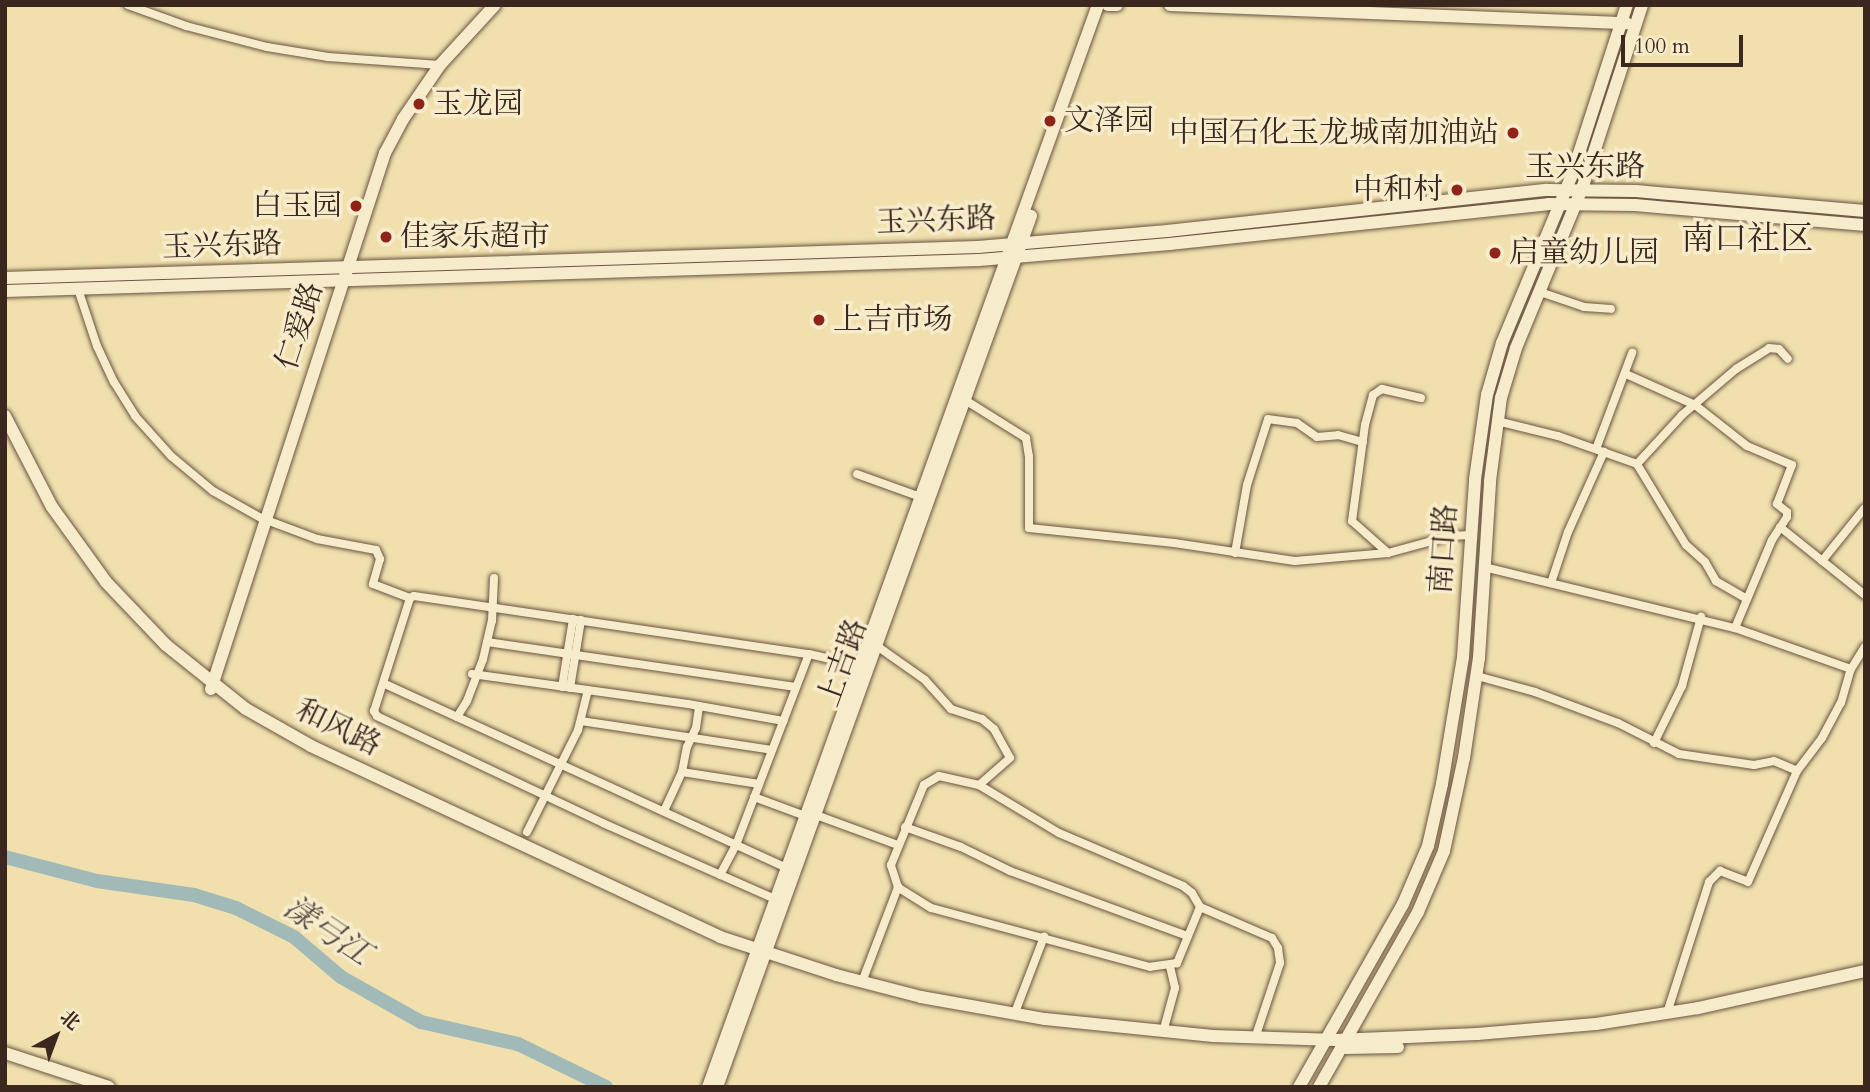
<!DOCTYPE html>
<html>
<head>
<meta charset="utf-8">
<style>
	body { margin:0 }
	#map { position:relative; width:1870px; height:1092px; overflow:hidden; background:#f1e0ae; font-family:Cardo,"Noto Serif SC",serif }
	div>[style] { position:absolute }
	.river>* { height:14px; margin:-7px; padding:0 7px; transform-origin:7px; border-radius:7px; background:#a2bab7 }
	.roads { filter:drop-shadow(0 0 2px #695542) drop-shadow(0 0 2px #695542) }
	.street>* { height:8px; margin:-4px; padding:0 4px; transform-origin:4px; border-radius:4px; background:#f6ebca }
	.secondary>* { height:12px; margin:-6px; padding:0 6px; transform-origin:6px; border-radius:6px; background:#f6ebca }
	.dots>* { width:19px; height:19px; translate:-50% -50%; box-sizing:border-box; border:4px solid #f6ebca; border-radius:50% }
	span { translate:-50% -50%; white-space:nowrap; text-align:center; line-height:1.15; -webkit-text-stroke:7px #f6ebca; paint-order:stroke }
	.poi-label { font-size:30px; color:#3c271e }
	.left { translate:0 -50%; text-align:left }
	.right { translate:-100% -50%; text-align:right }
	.street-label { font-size:30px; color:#3c271e }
	.water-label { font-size:32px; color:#564c44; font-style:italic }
	.quarter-label { font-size:33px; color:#3c271e }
	.frame { position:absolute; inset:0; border:7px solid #3c271e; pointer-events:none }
	.north { position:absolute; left:21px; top:1001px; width:70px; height:70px; -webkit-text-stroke:5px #f6ebca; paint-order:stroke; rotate:41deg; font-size:19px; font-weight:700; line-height:28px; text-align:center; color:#3c271e }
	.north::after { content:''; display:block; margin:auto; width:24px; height:32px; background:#3c271e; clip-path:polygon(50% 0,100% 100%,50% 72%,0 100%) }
	.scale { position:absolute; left:1621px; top:35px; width:122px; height:32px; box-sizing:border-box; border:4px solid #3c271e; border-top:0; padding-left:9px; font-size:21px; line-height:24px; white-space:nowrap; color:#3c271e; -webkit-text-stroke:5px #f6ebca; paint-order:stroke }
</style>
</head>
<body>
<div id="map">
	<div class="river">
		<div style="left:5px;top:857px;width:95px;rotate:14.6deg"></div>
		<div style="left:97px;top:881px;width:98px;rotate:8.2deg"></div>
		<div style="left:194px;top:895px;width:44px;rotate:17.2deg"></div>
		<div style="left:236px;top:908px;width:65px;rotate:26.6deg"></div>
		<div style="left:294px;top:937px;width:62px;rotate:40.4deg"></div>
		<div style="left:341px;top:977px;width:92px;rotate:29.4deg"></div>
		<div style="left:421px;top:1022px;width:99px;rotate:12.8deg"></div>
		<div style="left:518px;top:1044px;width:98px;rotate:26deg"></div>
	</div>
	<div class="roads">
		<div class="street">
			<div style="left:128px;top:5px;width:62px;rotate:19.9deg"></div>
			<div style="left:186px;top:26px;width:84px;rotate:14.5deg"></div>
			<div style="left:267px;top:47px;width:62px;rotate:9.3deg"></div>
			<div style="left:328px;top:57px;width:112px;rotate:4.1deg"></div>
			<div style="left:78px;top:289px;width:60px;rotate:71.6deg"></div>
			<div style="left:97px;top:346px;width:40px;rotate:65deg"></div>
			<div style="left:114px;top:382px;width:40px;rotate:58deg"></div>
			<div style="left:135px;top:416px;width:54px;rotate:48deg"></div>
			<div style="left:171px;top:456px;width:55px;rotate:39.8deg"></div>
			<div style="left:213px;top:491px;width:55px;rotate:29.4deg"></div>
			<div style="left:261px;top:518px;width:60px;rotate:20.6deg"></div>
			<div style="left:317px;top:539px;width:60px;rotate:10.6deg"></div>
			<div style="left:376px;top:550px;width:10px;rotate:66deg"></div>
			<div style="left:380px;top:559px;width:26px;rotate:106deg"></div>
			<div style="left:373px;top:584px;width:40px;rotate:21deg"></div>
			<div style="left:1540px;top:292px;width:46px;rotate:18.8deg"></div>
			<div style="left:1584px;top:307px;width:27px;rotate:4deg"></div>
			<div style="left:965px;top:400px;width:72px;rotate:31.9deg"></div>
			<div style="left:1026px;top:438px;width:18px;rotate:81deg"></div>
			<div style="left:1029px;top:456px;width:72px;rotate:90deg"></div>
			<div style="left:1029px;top:528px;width:146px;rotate:5.9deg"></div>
			<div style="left:1174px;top:543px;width:122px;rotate:8.5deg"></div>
			<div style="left:1295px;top:561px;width:93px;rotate:-4.9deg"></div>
			<div style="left:1388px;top:553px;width:64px;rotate:-15.3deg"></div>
			<div style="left:1450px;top:536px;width:21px;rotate:-3deg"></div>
			<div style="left:1497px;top:421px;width:63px;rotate:13.8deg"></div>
			<div style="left:1558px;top:436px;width:84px;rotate:19.5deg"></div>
			<div style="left:1596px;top:449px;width:103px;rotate:-69.4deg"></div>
			<div style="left:857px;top:474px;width:68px;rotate:19.8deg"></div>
			<div style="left:1780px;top:527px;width:109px;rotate:38.7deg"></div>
			<div style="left:1235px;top:553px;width:69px;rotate:-80deg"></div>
			<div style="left:1247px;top:485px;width:69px;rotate:-72.3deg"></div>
			<div style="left:1268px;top:419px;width:29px;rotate:8deg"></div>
			<div style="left:1297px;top:423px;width:24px;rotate:35deg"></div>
			<div style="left:1317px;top:437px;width:21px;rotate:-5deg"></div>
			<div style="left:1338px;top:435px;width:26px;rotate:16deg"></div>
			<div style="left:1388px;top:553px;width:48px;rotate:-138.4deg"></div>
			<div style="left:1352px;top:521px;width:97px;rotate:-82.3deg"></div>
			<div style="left:1365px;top:425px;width:31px;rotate:-75deg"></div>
			<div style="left:1373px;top:395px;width:11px;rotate:-34deg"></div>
			<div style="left:1382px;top:389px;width:40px;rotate:13deg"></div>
			<div style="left:1822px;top:561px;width:67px;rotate:-51.1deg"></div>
			<div style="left:1484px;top:567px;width:258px;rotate:13.7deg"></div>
			<div style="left:1735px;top:628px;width:95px;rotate:-67.2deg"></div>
			<div style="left:1772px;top:540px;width:27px;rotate:-57deg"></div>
			<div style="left:1787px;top:517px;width:5px;rotate:-90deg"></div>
			<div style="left:1787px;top:512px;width:13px;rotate:-141deg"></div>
			<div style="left:1777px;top:504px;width:42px;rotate:-69deg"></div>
			<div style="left:1792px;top:465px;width:49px;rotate:-157.1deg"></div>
			<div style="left:1747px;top:446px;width:66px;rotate:-141.7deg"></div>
			<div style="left:1695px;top:405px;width:76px;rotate:-155.8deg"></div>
			<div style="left:1551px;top:583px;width:54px;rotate:-71.6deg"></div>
			<div style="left:1568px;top:532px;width:88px;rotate:-65.8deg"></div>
			<div style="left:1747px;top:599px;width:36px;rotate:-150deg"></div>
			<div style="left:1716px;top:581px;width:22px;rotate:-120deg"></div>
			<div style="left:1705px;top:562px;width:25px;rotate:-138deg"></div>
			<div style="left:1686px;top:545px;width:95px;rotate:-121.2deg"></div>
			<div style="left:1637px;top:464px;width:67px;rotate:-47.4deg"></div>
			<div style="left:1682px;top:415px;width:71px;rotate:-40.4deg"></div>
			<div style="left:1736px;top:369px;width:39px;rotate:-32deg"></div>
			<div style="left:1769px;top:348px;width:10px;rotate:6deg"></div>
			<div style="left:1779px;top:349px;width:13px;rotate:48deg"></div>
			<div style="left:1735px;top:628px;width:123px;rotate:19.5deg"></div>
			<div style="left:1851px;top:669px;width:26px;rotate:-58deg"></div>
			<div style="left:487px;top:642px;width:312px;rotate:8.3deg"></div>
			<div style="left:877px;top:646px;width:59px;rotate:35.3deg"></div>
			<div style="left:925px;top:680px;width:39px;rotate:48deg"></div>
			<div style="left:951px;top:709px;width:33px;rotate:18deg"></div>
			<div style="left:982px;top:719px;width:16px;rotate:40deg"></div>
			<div style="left:994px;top:729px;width:33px;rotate:61deg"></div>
			<div style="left:1010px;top:758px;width:41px;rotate:138.9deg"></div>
			<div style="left:472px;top:674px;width:218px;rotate:7.9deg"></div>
			<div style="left:688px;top:704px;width:97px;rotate:10.1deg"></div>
			<div style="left:1477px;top:676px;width:60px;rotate:15.4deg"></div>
			<div style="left:1535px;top:692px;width:89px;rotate:20.5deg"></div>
			<div style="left:1618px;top:723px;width:68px;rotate:26.9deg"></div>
			<div style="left:1679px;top:754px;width:76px;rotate:8.3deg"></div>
			<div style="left:1754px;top:765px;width:20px;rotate:-11deg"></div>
			<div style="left:1774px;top:761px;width:25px;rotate:23deg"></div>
			<div style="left:385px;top:684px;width:441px;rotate:24.6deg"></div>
			<div style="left:562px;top:687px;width:69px;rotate:-80.8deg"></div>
			<div style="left:570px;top:688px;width:69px;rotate:-80.8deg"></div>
			<div style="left:457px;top:717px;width:19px;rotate:-58deg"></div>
			<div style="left:467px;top:701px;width:45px;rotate:-69.1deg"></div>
			<div style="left:483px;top:659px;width:39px;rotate:-77deg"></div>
			<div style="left:492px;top:621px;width:43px;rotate:-87.3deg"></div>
			<div style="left:581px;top:721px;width:193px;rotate:8.6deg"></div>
			<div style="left:1654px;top:743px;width:64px;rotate:-63.8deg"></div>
			<div style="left:1682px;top:686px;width:72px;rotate:-74.6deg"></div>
			<div style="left:682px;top:772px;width:78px;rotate:8.9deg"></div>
			<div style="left:754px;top:797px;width:54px;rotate:20.4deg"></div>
			<div style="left:664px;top:811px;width:43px;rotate:-65.2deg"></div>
			<div style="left:682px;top:772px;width:25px;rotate:-79deg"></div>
			<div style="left:687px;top:747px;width:21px;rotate:-65deg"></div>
			<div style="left:696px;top:728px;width:22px;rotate:-82deg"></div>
			<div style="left:816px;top:815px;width:87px;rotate:20.1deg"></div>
			<div style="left:905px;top:827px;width:59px;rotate:19.7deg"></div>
			<div style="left:961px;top:847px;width:55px;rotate:26.1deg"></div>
			<div style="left:1010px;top:871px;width:189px;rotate:20.1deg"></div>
			<div style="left:527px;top:832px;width:114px;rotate:-63.4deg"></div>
			<div style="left:578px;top:730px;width:41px;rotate:-76deg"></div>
			<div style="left:720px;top:875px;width:34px;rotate:-62deg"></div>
			<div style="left:736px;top:845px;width:204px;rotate:-69.1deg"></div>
			<div style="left:775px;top:899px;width:188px;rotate:-156.2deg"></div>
			<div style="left:603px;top:823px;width:250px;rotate:-154.7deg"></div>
			<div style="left:377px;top:716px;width:6px;rotate:-121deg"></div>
			<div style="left:374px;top:711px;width:119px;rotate:-72.3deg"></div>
			<div style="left:410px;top:598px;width:4px;rotate:-27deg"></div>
			<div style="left:414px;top:596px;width:399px;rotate:8.4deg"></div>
			<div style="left:809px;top:654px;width:52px;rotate:13.2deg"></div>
			<div style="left:1200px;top:907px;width:61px;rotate:112.3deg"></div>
			<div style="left:1177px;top:963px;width:27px;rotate:172deg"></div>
			<div style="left:1150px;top:967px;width:227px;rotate:-164.9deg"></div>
			<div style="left:931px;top:908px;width:39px;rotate:-148deg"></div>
			<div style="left:898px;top:887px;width:23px;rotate:-108deg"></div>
			<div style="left:891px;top:865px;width:87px;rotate:-67.6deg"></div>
			<div style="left:924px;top:785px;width:17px;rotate:-31deg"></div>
			<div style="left:939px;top:776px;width:41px;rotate:12.7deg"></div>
			<div style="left:979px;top:785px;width:93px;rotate:31deg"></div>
			<div style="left:1059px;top:833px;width:135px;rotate:23.1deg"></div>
			<div style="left:1183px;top:886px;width:11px;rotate:38deg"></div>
			<div style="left:1192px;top:893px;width:16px;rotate:60deg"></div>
			<div style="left:1200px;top:907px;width:78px;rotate:23.3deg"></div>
			<div style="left:1272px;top:938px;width:12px;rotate:59deg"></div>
			<div style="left:1278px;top:948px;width:15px;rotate:82deg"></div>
			<div style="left:1280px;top:963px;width:79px;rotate:108.4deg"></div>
			<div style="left:862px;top:982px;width:102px;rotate:-69.2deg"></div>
			<div style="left:1667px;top:1013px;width:138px;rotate:-72.2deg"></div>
			<div style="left:1709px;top:882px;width:16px;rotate:-45deg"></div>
			<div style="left:1720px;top:871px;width:30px;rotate:21deg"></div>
			<div style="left:1748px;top:882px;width:121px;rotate:-66.2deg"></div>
			<div style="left:1797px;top:771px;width:41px;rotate:-52.9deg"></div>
			<div style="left:1822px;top:738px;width:40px;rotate:-62deg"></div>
			<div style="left:1841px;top:703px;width:35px;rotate:-74deg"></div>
			<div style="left:1014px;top:1015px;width:84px;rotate:-69deg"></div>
			<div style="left:1163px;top:1032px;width:46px;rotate:-74.7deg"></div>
			<div style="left:1175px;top:988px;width:23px;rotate:-103deg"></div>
		</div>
		<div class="secondary">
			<div style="left:1108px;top:5px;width:9px"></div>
			<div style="left:1170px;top:5px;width:457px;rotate:2.3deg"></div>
			<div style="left:5px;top:278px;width:973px;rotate:-1.82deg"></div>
			<div style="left:978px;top:247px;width:190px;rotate:-4.8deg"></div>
			<div style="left:1167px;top:231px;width:382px;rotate:-6.2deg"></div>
			<div style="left:1547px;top:190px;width:89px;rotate:0.6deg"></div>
			<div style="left:1636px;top:191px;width:230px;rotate:5deg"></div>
			<div style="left:5px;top:291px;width:974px;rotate:-1.82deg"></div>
			<div style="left:979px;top:260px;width:191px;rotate:-4.8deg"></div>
			<div style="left:1169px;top:244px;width:381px;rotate:-6deg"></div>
			<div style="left:1548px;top:204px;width:87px;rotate:0.7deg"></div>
			<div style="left:1635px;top:205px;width:231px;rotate:5deg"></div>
			<div style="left:5px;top:416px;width:102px;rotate:62.7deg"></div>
			<div style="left:52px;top:507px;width:92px;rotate:54.2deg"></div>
			<div style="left:106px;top:582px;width:87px;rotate:46.4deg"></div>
			<div style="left:166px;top:645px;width:102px;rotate:38.7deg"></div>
			<div style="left:246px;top:709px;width:75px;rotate:29.6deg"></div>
			<div style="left:311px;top:746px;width:451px;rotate:25deg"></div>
			<div style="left:720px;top:937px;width:122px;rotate:18.1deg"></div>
			<div style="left:836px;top:975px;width:88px;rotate:14.5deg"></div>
			<div style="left:921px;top:997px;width:126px;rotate:10.1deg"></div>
			<div style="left:1045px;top:1019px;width:169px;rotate:5.8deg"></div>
			<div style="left:1213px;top:1036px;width:123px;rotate:1.9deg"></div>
			<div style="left:1336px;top:1040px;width:141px;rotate:-2.4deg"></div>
			<div style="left:1477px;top:1034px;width:119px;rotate:-4.8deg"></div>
			<div style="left:1596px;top:1024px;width:103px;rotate:-8.9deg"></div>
			<div style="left:1698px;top:1008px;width:171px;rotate:-12.5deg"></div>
			<div style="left:211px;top:689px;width:564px;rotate:-72.02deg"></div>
			<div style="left:385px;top:153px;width:38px;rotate:-62deg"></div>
			<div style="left:403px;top:119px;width:65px;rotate:-55.6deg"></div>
			<div style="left:440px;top:65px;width:81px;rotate:-47.5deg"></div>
			<div style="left:1346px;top:1048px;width:52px;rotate:-1.1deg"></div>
			<div style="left:5px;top:1053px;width:109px;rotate:18.1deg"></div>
			<div style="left:708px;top:1087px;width:1150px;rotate:-70.18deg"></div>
			<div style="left:717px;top:1087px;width:926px;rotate:-70.18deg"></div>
			<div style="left:1299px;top:1087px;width:210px;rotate:-60.4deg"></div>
			<div style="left:1403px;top:904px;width:63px;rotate:-66.7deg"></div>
			<div style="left:1428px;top:846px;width:64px;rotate:-77.3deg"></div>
			<div style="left:1442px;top:784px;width:129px;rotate:-80.6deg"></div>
			<div style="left:1463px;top:657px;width:178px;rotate:-86.1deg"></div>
			<div style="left:1475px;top:479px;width:85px;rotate:-81.9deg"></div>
			<div style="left:1487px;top:395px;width:54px;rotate:-73.9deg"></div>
			<div style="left:1502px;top:343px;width:182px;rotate:-67.4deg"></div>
			<div style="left:1572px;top:175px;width:179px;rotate:-72.1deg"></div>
			<div style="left:1319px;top:1087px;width:201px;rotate:-60.5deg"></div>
			<div style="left:1418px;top:912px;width:66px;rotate:-66.9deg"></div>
			<div style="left:1444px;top:851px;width:95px;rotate:-77.9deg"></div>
			<div style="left:1464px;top:758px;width:101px;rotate:-81.5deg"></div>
			<div style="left:1479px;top:658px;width:177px;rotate:-86.4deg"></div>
			<div style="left:1490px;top:481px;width:84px;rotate:-82.5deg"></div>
			<div style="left:1501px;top:398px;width:52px;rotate:-73.3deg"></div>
			<div style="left:1516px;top:348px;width:172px;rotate:-67.5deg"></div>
			<div style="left:1582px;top:189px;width:194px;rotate:-71.9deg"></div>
		</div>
	</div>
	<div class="dots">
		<div style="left:419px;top:104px;background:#8f2418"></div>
		<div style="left:1050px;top:121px;background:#8f2418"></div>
		<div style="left:1513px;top:133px;background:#8f2418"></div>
		<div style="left:1457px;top:190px;background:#8f2418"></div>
		<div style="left:356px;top:206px;background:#8f2418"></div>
		<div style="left:386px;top:237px;background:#8f2418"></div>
		<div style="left:1495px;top:253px;background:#8f2418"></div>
		<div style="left:819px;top:320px;background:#8f2418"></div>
	</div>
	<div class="poi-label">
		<span class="left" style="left:433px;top:104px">玉龙园</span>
		<span class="left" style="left:1064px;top:121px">文泽园</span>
		<span class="right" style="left:1499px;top:133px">中国石化玉龙城南加油站</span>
		<span class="right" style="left:1443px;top:190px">中和村</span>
		<span class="right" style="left:342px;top:206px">白玉园</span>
		<span class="left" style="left:400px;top:237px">佳家乐超市</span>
		<span class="left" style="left:1509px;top:253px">启童幼儿园</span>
		<span class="left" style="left:833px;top:320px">上吉市场</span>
	</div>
	<div class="street-label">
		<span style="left:1585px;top:167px">玉兴东路</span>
		<span style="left:936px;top:221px;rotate:-2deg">玉兴东路</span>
		<span style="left:222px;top:246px;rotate:-2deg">玉兴东路</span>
		<span style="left:300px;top:326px;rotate:-72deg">仁爱路</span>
		<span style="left:1444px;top:549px;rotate:-86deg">南口路</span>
		<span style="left:843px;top:663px;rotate:-70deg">上吉路</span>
		<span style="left:338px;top:728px;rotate:26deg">和风路</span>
	</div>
	<div class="water-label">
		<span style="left:327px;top:931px;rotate:34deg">漾弓江</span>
	</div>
	<div class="quarter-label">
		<span style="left:1747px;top:239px">南口社区</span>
	</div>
	<div class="frame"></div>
	<div class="north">北</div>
	<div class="scale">100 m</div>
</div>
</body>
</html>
